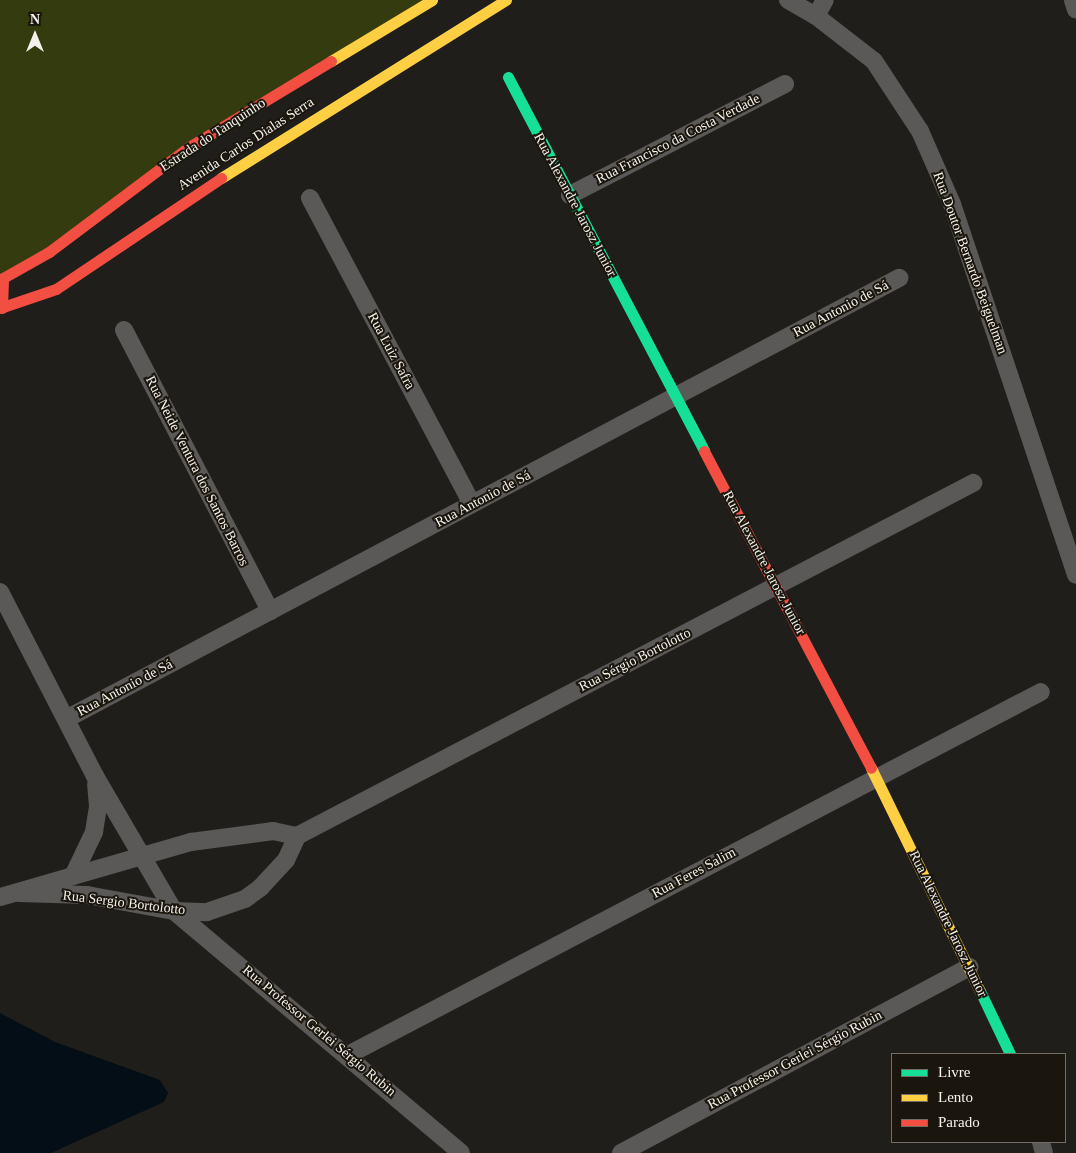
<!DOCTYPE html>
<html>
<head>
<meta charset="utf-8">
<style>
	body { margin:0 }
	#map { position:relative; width:1076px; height:1153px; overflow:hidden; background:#201e1a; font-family:Georgia,serif }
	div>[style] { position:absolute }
	.green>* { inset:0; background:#343b0f }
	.water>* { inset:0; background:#040e17 }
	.street>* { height:18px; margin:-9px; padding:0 9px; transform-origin:9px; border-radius:9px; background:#5a5957 }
	.fast>* { height:11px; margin:-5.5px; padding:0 5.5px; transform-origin:5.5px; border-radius:5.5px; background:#16e098 }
	.slow>* { height:11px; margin:-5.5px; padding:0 5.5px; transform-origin:5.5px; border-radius:5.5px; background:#ffcf43 }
	.jam>* { height:11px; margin:-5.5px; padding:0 5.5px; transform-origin:5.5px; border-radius:5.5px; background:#f24e42 }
	span { translate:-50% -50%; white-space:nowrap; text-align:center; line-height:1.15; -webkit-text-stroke:4px #1a160e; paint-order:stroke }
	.street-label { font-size:14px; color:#f5f2ec }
	.legend { position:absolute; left:891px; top:1053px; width:175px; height:90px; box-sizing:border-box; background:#1a160e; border:1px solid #726e67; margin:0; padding:6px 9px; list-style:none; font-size:15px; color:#f5f2ec }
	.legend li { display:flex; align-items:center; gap:10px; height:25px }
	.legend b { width:25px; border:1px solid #726e67 }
	.north { position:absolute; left:10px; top:10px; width:50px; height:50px; -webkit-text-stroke:4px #1a160e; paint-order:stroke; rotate:0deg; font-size:14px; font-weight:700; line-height:20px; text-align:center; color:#f5f2ec }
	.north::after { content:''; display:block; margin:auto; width:18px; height:22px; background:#f5f2ec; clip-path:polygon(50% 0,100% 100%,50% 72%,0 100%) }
</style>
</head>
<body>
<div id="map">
	<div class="green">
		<div style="clip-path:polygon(0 0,432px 0,0 278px)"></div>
	</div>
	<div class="water">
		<div style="clip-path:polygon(0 1013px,55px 1042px,160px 1080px,168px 1093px,164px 1102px,51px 1153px,0 1153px)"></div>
	</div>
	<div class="street">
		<div style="left:788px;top:0;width:32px;rotate:30deg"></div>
		<div style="left:816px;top:16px;width:73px;rotate:37.8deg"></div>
		<div style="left:874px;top:61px;width:84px;rotate:56.7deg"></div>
		<div style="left:920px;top:131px;width:80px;rotate:66.3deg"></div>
		<div style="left:952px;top:204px;width:391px;rotate:71.5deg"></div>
		<div style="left:1073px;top:0;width:10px;rotate:73deg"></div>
		<div style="left:816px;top:16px;width:18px;rotate:-61deg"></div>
		<div style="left:570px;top:195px;width:242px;rotate:-27.3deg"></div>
		<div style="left:310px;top:198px;width:346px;rotate:62.1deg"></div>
		<div style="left:124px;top:330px;width:317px;rotate:62.5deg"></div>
		<div style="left:0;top:592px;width:207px;rotate:62.7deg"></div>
		<div style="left:95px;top:776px;width:156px;rotate:59.7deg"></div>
		<div style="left:174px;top:911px;width:375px;rotate:40.1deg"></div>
		<div style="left:66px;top:719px;width:943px;rotate:-27.9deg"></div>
		<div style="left:297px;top:836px;width:763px;rotate:-27.57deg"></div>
		<div style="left:74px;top:874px;width:47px;rotate:-64.5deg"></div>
		<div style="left:94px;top:832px;width:26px;rotate:-81deg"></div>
		<div style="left:98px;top:806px;width:22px;rotate:-95deg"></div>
		<div style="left:19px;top:893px;width:68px;rotate:1.7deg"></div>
		<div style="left:87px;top:895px;width:88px;rotate:10.4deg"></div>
		<div style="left:174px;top:911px;width:33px;rotate:2deg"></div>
		<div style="left:207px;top:912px;width:40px;rotate:-18.9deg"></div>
		<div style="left:245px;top:899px;width:19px;rotate:-36deg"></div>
		<div style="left:260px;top:888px;width:38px;rotate:-47deg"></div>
		<div style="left:286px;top:860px;width:26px;rotate:-65deg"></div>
		<div style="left:0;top:897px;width:199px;rotate:-16.1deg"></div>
		<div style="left:191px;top:842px;width:83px;rotate:-7.6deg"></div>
		<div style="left:273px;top:831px;width:25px;rotate:12deg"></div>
		<div style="left:348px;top:1055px;width:782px;rotate:-27.65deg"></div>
		<div style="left:1041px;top:1142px;width:11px;rotate:75deg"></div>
		<div style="left:621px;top:1153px;width:395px;rotate:-28.1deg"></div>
	</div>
	<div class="fast">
		<div style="left:508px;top:77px;width:422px;rotate:62.3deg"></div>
		<div style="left:980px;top:991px;width:70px;rotate:64.5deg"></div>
	</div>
	<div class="slow">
		<div style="left:331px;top:61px;width:118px;rotate:-31.1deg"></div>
		<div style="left:221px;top:178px;width:336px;rotate:-32deg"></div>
		<div style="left:871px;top:768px;width:248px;rotate:64deg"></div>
	</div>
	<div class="jam">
		<div style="left:0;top:308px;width:59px;rotate:-18.7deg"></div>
		<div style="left:56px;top:289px;width:199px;rotate:-33.9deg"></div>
		<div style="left:2px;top:308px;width:30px;rotate:-88deg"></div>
		<div style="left:3px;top:278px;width:53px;rotate:-29.5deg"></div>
		<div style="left:49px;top:252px;width:175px;rotate:-36.9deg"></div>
		<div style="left:189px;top:147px;width:166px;rotate:-31.2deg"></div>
		<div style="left:704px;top:451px;width:358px;rotate:62.2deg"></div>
	</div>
	<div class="street-label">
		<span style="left:213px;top:135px;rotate:-33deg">Estrada do Tanquinho</span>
		<span style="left:678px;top:139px;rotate:-27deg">Rua Francisco da Costa Verdade</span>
		<span style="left:246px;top:144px;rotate:-33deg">Avenida Carlos Dialas Serra</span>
		<span style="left:575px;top:205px;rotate:62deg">Rua Alexandre Jarosz Junior</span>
		<span style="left:970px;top:263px;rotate:70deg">Rua Doutor Bernardo Beiguelman</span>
		<span style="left:841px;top:309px;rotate:-28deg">Rua Antonio de Sá</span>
		<span style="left:391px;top:351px;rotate:62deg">Rua Luiz Safra</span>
		<span style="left:197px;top:471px;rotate:63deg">Rua Neide Ventura dos Santos Barros</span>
		<span style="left:483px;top:499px;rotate:-28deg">Rua Antonio de Sá</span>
		<span style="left:764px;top:563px;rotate:62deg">Rua Alexandre Jarosz Junior</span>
		<span style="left:635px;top:660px;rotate:-27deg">Rua Sérgio Bortolotto</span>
		<span style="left:125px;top:688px;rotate:-28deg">Rua Antonio de Sá</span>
		<span style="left:694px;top:873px;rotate:-28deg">Rua Feres Salim</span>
		<span style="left:124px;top:903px;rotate:7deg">Rua Sergio Bortolotto</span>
		<span style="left:948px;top:924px;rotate:64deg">Rua Alexandre Jarosz Junior</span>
		<span style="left:319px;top:1031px;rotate:40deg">Rua Professor Gerlei Sérgio Rubin</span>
		<span style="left:795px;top:1060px;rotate:-28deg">Rua Professor Gerlei Sérgio Rubin</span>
	</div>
	<ul class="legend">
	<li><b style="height:6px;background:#16e098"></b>Livre</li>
	<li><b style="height:6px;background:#ffcf43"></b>Lento</li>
	<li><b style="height:6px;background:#f24e42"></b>Parado</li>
	</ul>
	<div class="north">N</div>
</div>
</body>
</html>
